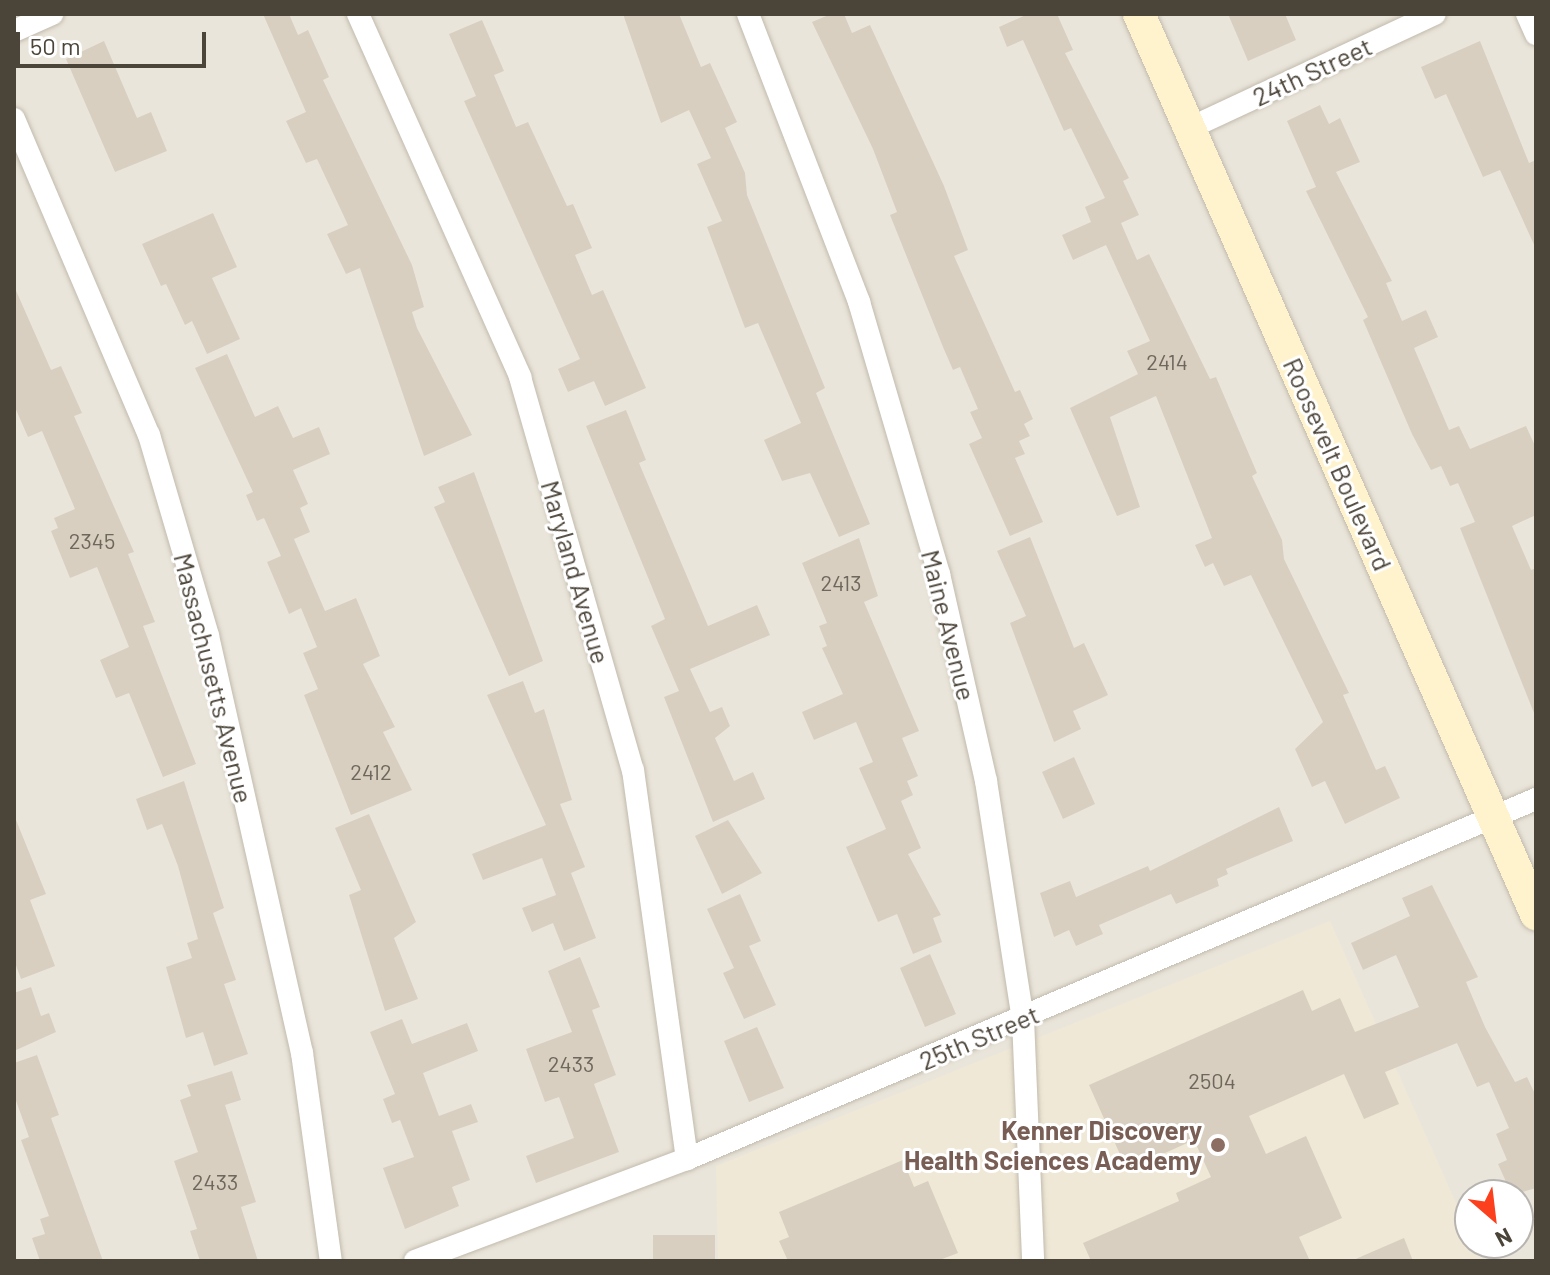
<!DOCTYPE html>
<html>
<head>
<meta charset="utf-8">
<style>
	body { margin:0 }
	#map { position:relative; width:1550px; height:1275px; overflow:hidden; background:#f6f3ec; font-family:Barlow,sans-serif }
	div>[style] { position:absolute }
	.residential>* { inset:0; background:#eae5da }
	.education>* { inset:0; background:#efe8d6 }
	.building>* { inset:0; background:#d8cfc1 }
	.roads { filter:drop-shadow(0 0 2px #c2bbae) drop-shadow(0 0 2px #c2bbae) }
	.street>* { height:22px; margin:-11px; padding:0 11px; transform-origin:11px; border-radius:11px; background:#fff }
	.secondary>* { height:32px; margin:-16px; padding:0 16px; transform-origin:16px; border-radius:16px; background:#fff3cd }
	.dots>* { width:22px; height:22px; translate:-50% -50%; box-sizing:border-box; border:4px solid #fff; border-radius:50% }
	span { translate:-50% -50%; white-space:nowrap; text-align:center; line-height:1.15; -webkit-text-stroke:6px #fff; paint-order:stroke }
	.number-label { font-size:22px; color:#6e675b }
	.number-label span { -webkit-text-stroke-width:0 }
	.street-label { font-size:26px; color:#4b4439 }
	.education-label { font-size:26px; color:#785e54; font-weight:700 }
	.right { translate:-100% -50%; text-align:right }
	.frame { position:absolute; inset:0; border:16px solid #4b4439; pointer-events:none }
	.north { position:absolute; left:1454px; top:1179px; width:80px; height:80px; box-sizing:border-box; background:#fff; border:2px solid #b7b4b0; border-radius:50%; rotate:152deg; font-size:22px; font-weight:700; line-height:32px; text-align:center; color:#4b4439 }
	.north::after { content:''; display:block; margin:auto; width:28px; height:36px; background:#fc3f1d; clip-path:polygon(50% 0,100% 100%,50% 72%,0 100%) }
	.scale { position:absolute; left:16px; top:32px; width:190px; height:36px; box-sizing:border-box; border:4px solid #4b4439; border-top:0; padding-left:10px; font-size:24px; line-height:28px; white-space:nowrap; color:#4b4439; -webkit-text-stroke:6px #fff; paint-order:stroke }
</style>
</head>
<body>
<div id="map">
	<div class="residential">
		<div style="clip-path:polygon(evenodd,14px 14px,1536px 14px,1536px 1261px,14px 1261px,14px 14px,1470px 1195px,1518px 1195px,1518px 1243px,1470px 1243px,1470px 1195px)"></div>
	</div>
	<div class="education">
		<div style="clip-path:polygon(1330px 921px,1482px 1261px,718px 1261px,716px 1166px)"></div>
	</div>
	<div class="building">
		<div style="clip-path:polygon(263px 14px,289px 14px,298px 35px,308px 30px,329px 77px,323px 80px,412px 265px,424px 307px,412px 312px,417px 328px,472px 435px,424px 456px,360px 268px,346px 274px,327px 234px,348px 225px,317px 159px,306px 163px,286px 121px,306px 112px)"></div>
		<div style="clip-path:polygon(623px 14px,679px 14px,701px 67px,710px 63px,737px 122px,725px 128px,745px 173px,747px 195px,825px 388px,816px 393px,870px 524px,839px 537px,810px 473px,782px 481px,764px 440px,801px 423px,758px 323px,745px 328px,707px 227px,722px 221px,697px 164px,711px 158px,689px 110px,661px 123px)"></div>
		<div style="clip-path:polygon(831px 14px,844px 14px,852px 33px,870px 25px,944px 186px,968px 250px,954px 256px,1015px 392px,1020px 390px,1033px 419px,1024px 424px,1030px 436px,1019px 441px,1025px 454px,1015px 458px,1043px 522px,1010px 536px,969px 444px,982px 438px,970px 412px,978px 409px,960px 367px,953px 370px,943px 347px,890px 215px,897px 212px,873px 149px,812px 22px)"></div>
		<div style="clip-path:polygon(1028px 14px,1057px 14px,1073px 50px,1065px 53px,1129px 178px,1123px 181px,1139px 215px,1121px 223px,1137px 260px,1149px 254px,1210px 379px,1216px 377px,1257px 473px,1252px 476px,1282px 540px,1284px 559px,1349px 693px,1343px 695px,1376px 770px,1385px 766px,1400px 798px,1345px 824px,1325px 781px,1312px 787px,1295px 749px,1323px 722px,1251px 575px,1224px 586px,1213px 563px,1205px 567px,1195px 545px,1212px 538px,1156px 396px,1110px 417px,1140px 507px,1117px 516px,1070px 408px,1138px 374px,1127px 351px,1150px 341px,1106px 245px,1073px 260px,1062px 235px,1091px 222px,1085px 207px,1105px 198px,1071px 128px,1064px 131px,1023px 40px,1007px 47px,999px 27px)"></div>
		<div style="clip-path:polygon(1228px 14px,1285px 14px,1296px 40px,1248px 61px)"></div>
		<div style="clip-path:polygon(482px 20px,504px 71px,494px 75px,516px 127px,528px 122px,567px 206px,573px 204px,592px 248px,575px 255px,592px 295px,603px 290px,646px 388px,605px 406px,594px 381px,568px 392px,558px 369px,580px 359px,464px 101px,476px 96px,449px 34px)"></div>
		<div style="clip-path:polygon(104px 41px,137px 118px,151px 112px,167px 151px,115px 172px,66px 59px)"></div>
		<div style="clip-path:polygon(1480px 41px,1529px 163px,1536px 160px,1536px 249px,1500px 170px,1483px 177px,1446px 94px,1435px 99px,1421px 67px)"></div>
		<div style="clip-path:polygon(1320px 105px,1329px 124px,1340px 118px,1360px 162px,1336px 172px,1392px 281px,1386px 283px,1402px 321px,1426px 310px,1438px 337px,1414px 348px,1449px 430px,1459px 426px,1470px 449px,1526px 426px,1536px 448px,1536px 515px,1512px 526px,1531px 570px,1536px 568px,1536px 718px,1460px 528px,1475px 522px,1458px 483px,1450px 486px,1441px 466px,1431px 470px,1412px 434px,1363px 320px,1368px 317px,1306px 191px,1316px 187px,1287px 121px)"></div>
		<div style="clip-path:polygon(213px 213px,237px 267px,212px 278px,240px 339px,207px 354px,192px 321px,185px 325px,166px 284px,161px 286px,142px 244px)"></div>
		<div style="clip-path:polygon(14px 286px,51px 370px,61px 366px,82px 413px,74px 416px,134px 552px,128px 554px,155px 622px,143px 626px,196px 764px,163px 777px,129px 693px,116px 698px,100px 660px,129px 647px,97px 567px,70px 578px,51px 531px,58px 528px,54px 518px,75px 509px,42px 431px,28px 437px,14px 405px)"></div>
		<div style="clip-path:polygon(227px 354px,255px 417px,278px 406px,293px 438px,319px 427px,330px 454px,293px 470px,308px 504px,300px 508px,310px 532px,294px 539px,325px 611px,356px 598px,380px 656px,363px 664px,395px 727px,383px 732px,412px 790px,351px 815px,304px 695px,318px 689px,303px 653px,317px 647px,301px 608px,289px 614px,267px 562px,281px 556px,264px 518px,257px 521px,246px 495px,253px 492px,195px 368px)"></div>
		<div style="clip-path:polygon(626px 410px,646px 460px,639px 463px,708px 626px,757px 605px,770px 635px,690px 669px,710px 712px,722px 707px,730px 726px,715px 738px,734px 781px,753px 772px,765px 799px,713px 822px,664px 697px,679px 691px,651px 626px,665px 619px,586px 426px)"></div>
		<div style="clip-path:polygon(474px 472px,543px 661px,509px 676px,434px 507px,445px 502px,438px 487px)"></div>
		<div style="clip-path:polygon(1030px 537px,1074px 648px,1084px 643px,1108px 695px,1073px 711px,1081px 729px,1054px 742px,1010px 623px,1026px 616px,997px 551px)"></div>
		<div style="clip-path:polygon(859px 538px,878px 596px,864px 602px,919px 731px,902px 738px,918px 776px,907px 781px,913px 795px,901px 801px,921px 848px,908px 854px,941px 915px,933px 918px,942px 942px,913px 954px,897px 914px,878px 922px,846px 847px,886px 829px,859px 768px,873px 762px,856px 722px,814px 740px,802px 712px,843px 694px,822px 648px,827px 646px,819px 626px,827px 623px,802px 563px)"></div>
		<div style="clip-path:polygon(523px 681px,535px 713px,544px 709px,572px 800px,560px 804px,585px 867px,571px 873px,596px 938px,564px 951px,553px 923px,532px 932px,522px 908px,556px 895px,542px 858px,483px 880px,472px 854px,546px 825px,487px 695px)"></div>
		<div style="clip-path:polygon(1074px 757px,1095px 804px,1063px 819px,1042px 772px)"></div>
		<div style="clip-path:polygon(184px 781px,224px 908px,213px 913px,236px 980px,224px 984px,248px 1054px,214px 1066px,203px 1032px,186px 1038px,166px 967px,192px 958px,187px 943px,198px 939px,178px 866px,162px 824px,147px 830px,136px 799px)"></div>
		<div style="clip-path:polygon(1279px 807px,1293px 841px,1226px 869px,1228px 874px,1217px 879px,1219px 886px,1176px 904px,1171px 894px,1099px 925px,1103px 934px,1076px 946px,1069px 930px,1054px 937px,1040px 893px,1070px 881px,1076px 897px,1148px 866px,1150px 871px)"></div>
		<div style="clip-path:polygon(369px 814px,416px 922px,394px 938px,418px 999px,385px 1011px,349px 895px,361px 890px,335px 828px)"></div>
		<div style="clip-path:polygon(14px 815px,46px 894px,30px 900px,55px 966px,21px 979px,14px 960px)"></div>
		<div style="clip-path:polygon(728px 820px,762px 873px,722px 894px,695px 836px)"></div>
		<div style="clip-path:polygon(1432px 885px,1478px 977px,1466px 982px,1485px 1027px,1515px 1082px,1527px 1077px,1536px 1096px,1536px 1188px,1512px 1195px,1498px 1164px,1507px 1160px,1496px 1134px,1509px 1128px,1489px 1082px,1477px 1087px,1457px 1043px,1385px 1072px,1399px 1104px,1364px 1119px,1344px 1074px,1249px 1116px,1266px 1154px,1306px 1136px,1342px 1218px,1299px 1237px,1310px 1261px,1091px 1261px,1083px 1243px,1179px 1201px,1176px 1193px,1211px 1177px,1194px 1140px,1127px 1170px,1089px 1085px,1303px 990px,1312px 1011px,1340px 998px,1355px 1032px,1419px 1007px,1396px 955px,1363px 970px,1351px 943px,1410px 916px,1402px 898px)"></div>
		<div style="clip-path:polygon(740px 894px,761px 941px,749px 946px,776px 1005px,744px 1019px,723px 973px,734px 968px,707px 909px)"></div>
		<div style="clip-path:polygon(930px 954px,956px 1014px,925px 1027px,900px 968px)"></div>
		<div style="clip-path:polygon(580px 957px,600px 1007px,592px 1010px,616px 1075px,594px 1084px,619px 1152px,536px 1183px,526px 1156px,574px 1138px,559px 1097px,545px 1102px,526px 1049px,572px 1032px,548px 971px)"></div>
		<div style="clip-path:polygon(31px 987px,41px 1016px,49px 1013px,56px 1032px,14px 1051px,14px 993px)"></div>
		<div style="clip-path:polygon(402px 1019px,412px 1044px,467px 1023px,478px 1051px,423px 1073px,439px 1116px,471px 1104px,478px 1122px,452px 1131px,470px 1180px,452px 1187px,459px 1206px,405px 1229px,383px 1168px,414px 1157px,400px 1120px,392px 1123px,383px 1099px,395px 1094px,370px 1032px)"></div>
		<div style="clip-path:polygon(757px 1027px,784px 1088px,749px 1102px,724px 1041px)"></div>
		<div style="clip-path:polygon(37px 1055px,59px 1115px,51px 1118px,103px 1261px,40px 1261px,32px 1238px,45px 1234px,40px 1219px,49px 1216px,21px 1140px,29px 1137px,14px 1095px,14px 1063px)"></div>
		<div style="clip-path:polygon(232px 1071px,241px 1100px,225px 1105px,256px 1202px,241px 1207px,258px 1261px,200px 1261px,190px 1231px,197px 1229px,174px 1161px,198px 1152px,180px 1100px,191px 1096px,187px 1085px)"></div>
		<div style="clip-path:polygon(903px 1160px,914px 1187px,928px 1181px,958px 1253px,937px 1261px,788px 1261px,779px 1241px,789px 1237px,779px 1212px)"></div>
		<div style="clip-path:polygon(653px 1235px,715px 1235px,715px 1261px,653px 1261px)"></div>
		<div style="clip-path:polygon(1404px 1238px,1413px 1261px,1351px 1261px)"></div>
	</div>
	<div class="roads">
		<div class="street">
			<div style="left:358px;top:14px;width:398px;rotate:65.9deg"></div>
			<div style="left:520px;top:377px;width:409px;rotate:74deg"></div>
			<div style="left:633px;top:770px;width:393px;rotate:82.1deg"></div>
			<div style="left:748px;top:14px;width:309px;rotate:68.9deg"></div>
			<div style="left:859px;top:302px;width:284px;rotate:73.6deg"></div>
			<div style="left:939px;top:574px;width:212px;rotate:77.2deg"></div>
			<div style="left:986px;top:781px;width:241px;rotate:81.2deg"></div>
			<div style="left:1023px;top:1019px;width:242px;rotate:87.6deg"></div>
			<div style="left:1527px;top:14px;width:22px;rotate:66deg"></div>
			<div style="left:14px;top:31px;width:42px;rotate:-24.1deg"></div>
			<div style="left:14px;top:119px;width:344px;rotate:66.9deg"></div>
			<div style="left:149px;top:435px;width:209px;rotate:73.6deg"></div>
			<div style="left:208px;top:636px;width:427px;rotate:77.3deg"></div>
			<div style="left:302px;top:1053px;width:210px;rotate:82.1deg"></div>
			<div style="left:1190px;top:128px;width:270px;rotate:-25deg"></div>
			<div style="left:415px;top:1261px;width:290px;rotate:-20.6deg"></div>
			<div style="left:687px;top:1159px;width:922px;rotate:-22.98deg"></div>
		</div>
		<div class="secondary">
			<div style="left:1139px;top:14px;width:984px;rotate:66.2deg"></div>
		</div>
	</div>
	<div class="dots">
		<div style="left:1218px;top:1145px;background:#8d6e63"></div>
	</div>
	<div class="number-label">
		<span style="left:1167px;top:362px">2414</span>
		<span style="left:92px;top:541px">2345</span>
		<span style="left:841px;top:583px">2413</span>
		<span style="left:371px;top:772px">2412</span>
		<span style="left:571px;top:1064px">2433</span>
		<span style="left:1212px;top:1081px">2504</span>
		<span style="left:215px;top:1182px">2433</span>
	</div>
	<div class="street-label">
		<span style="left:1312px;top:71px;rotate:-25deg">24th Street</span>
		<span style="left:1338px;top:464px;rotate:66deg">Roosevelt Boulevard</span>
		<span style="left:576px;top:572px;rotate:74deg">Maryland Avenue</span>
		<span style="left:949px;top:625px;rotate:76deg">Maine Avenue</span>
		<span style="left:214px;top:678px;rotate:76deg">Massachusetts Avenue</span>
		<span style="left:979px;top:1037px;rotate:-23deg">25th Street</span>
	</div>
	<div class="education-label">
		<span class="right" style="left:1202px;top:1145px">Kenner Discovery<br>Health Sciences Academy</span>
	</div>
	<div class="frame"></div>
	<div class="north">N</div>
	<div class="scale">50 m</div>
</div>
</body>
</html>
